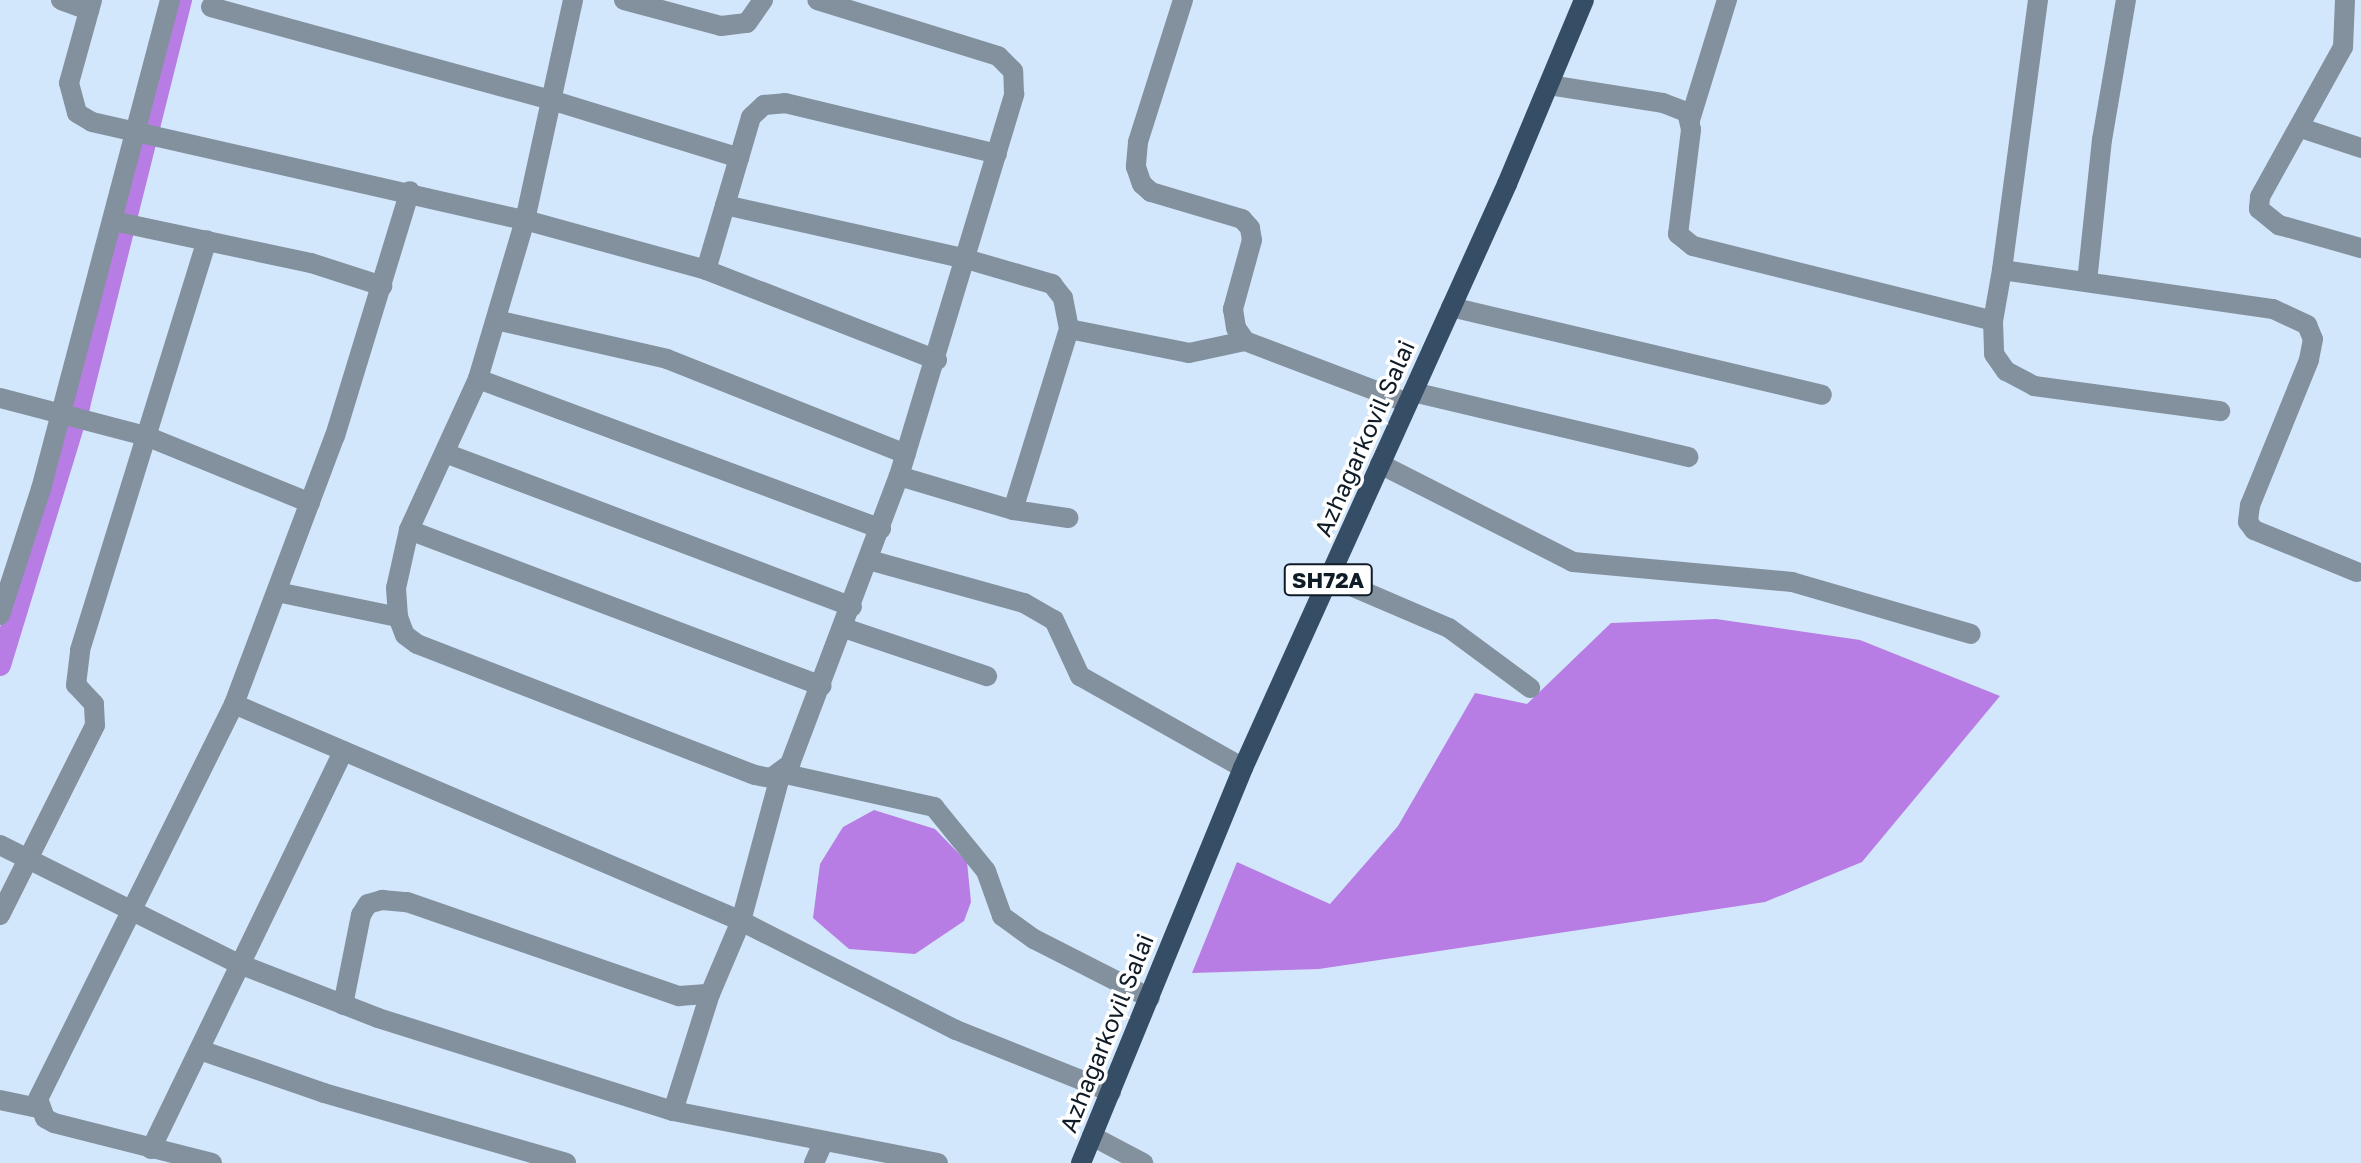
<!DOCTYPE html>
<html>
<head>
<meta charset="utf-8">
<style>
	body { margin:0 }
	#map { position:relative; width:2361px; height:1163px; overflow:hidden; background:#d3e7fc; font-family:"Golos Text",sans-serif }
	div>[style] { position:absolute }
	.water>* { inset:0; background:#b77de4 }
	.canal>* { height:22px; margin:-11px; padding:0 11px; transform-origin:11px; border-radius:11px; background:#b77de4 }
	.minor>* { height:20px; margin:-10px; padding:0 10px; transform-origin:10px; border-radius:10px; background:#83919f }
	.major>* { height:20px; margin:-10px; padding:0 10px; transform-origin:10px; border-radius:10px; background:#354d65 }
	span { translate:-50% -50%; white-space:nowrap; text-align:center; line-height:1.15; -webkit-text-stroke:7px #fff; paint-order:stroke }
	.shield-label span { padding:2px 6px; background:#fff; border:2px solid; border-radius:6px; -webkit-text-stroke-width:0 }
	.shield-label { font-size:22px; color:#0f1b27; font-weight:700 }
	.street-label { font-size:24px; color:#0f1b27 }
</style>
</head>
<body>
<div id="map">
	<div class="water">
		<div style="clip-path:polygon(1716px 619px,1860px 640px,2000px 696px,1862px 862px,1765px 902px,1319px 969px,1192px 973px,1237px 862px,1330px 904px,1398px 826px,1475px 693px,1527px 704px,1611px 623px)"></div>
		<div style="clip-path:polygon(874px 810px,935px 829px,967px 862px,971px 902px,964px 921px,915px 954px,849px 949px,813px 918px,820px 864px,843px 827px)"></div>
	</div>
	<div class="canal">
		<div style="left:0;top:665px;width:271px;rotate:-73deg"></div>
		<div style="left:79px;top:406px;width:419px;rotate:-75.9deg"></div>
	</div>
	<div class="minor">
		<div style="left:61px;top:0;width:30px;rotate:20deg"></div>
		<div style="left:92px;top:0;width:86px;rotate:105.5deg"></div>
		<div style="left:69px;top:83px;width:31px;rotate:75deg"></div>
		<div style="left:77px;top:113px;width:17px;rotate:31deg"></div>
		<div style="left:92px;top:122px;width:444px;rotate:12.8deg"></div>
		<div style="left:525px;top:220px;width:166px;rotate:106.5deg"></div>
		<div style="left:478px;top:379px;width:166px;rotate:114.6deg"></div>
		<div style="left:409px;top:530px;width:441px;rotate:20.7deg"></div>
		<div style="left:573px;top:0;width:225px;rotate:102.3deg"></div>
		<div style="left:525px;top:220px;width:188px;rotate:15.4deg"></div>
		<div style="left:706px;top:270px;width:248px;rotate:21.3deg"></div>
		<div style="left:624px;top:0;width:100px;rotate:15deg"></div>
		<div style="left:721px;top:26px;width:26px;rotate:-7deg"></div>
		<div style="left:747px;top:23px;width:28px;rotate:-55deg"></div>
		<div style="left:1183px;top:0;width:149px;rotate:107.6deg"></div>
		<div style="left:1138px;top:142px;width:25px;rotate:95deg"></div>
		<div style="left:1136px;top:167px;width:18px;rotate:71deg"></div>
		<div style="left:1142px;top:184px;width:12px;rotate:42deg"></div>
		<div style="left:1151px;top:192px;width:95px;rotate:16.5deg"></div>
		<div style="left:1242px;top:219px;width:12px;rotate:48deg"></div>
		<div style="left:1250px;top:228px;width:12px;rotate:81deg"></div>
		<div style="left:1252px;top:240px;width:72px;rotate:105.4deg"></div>
		<div style="left:1233px;top:309px;width:19px;rotate:81deg"></div>
		<div style="left:1236px;top:328px;width:16px;rotate:55deg"></div>
		<div style="left:1245px;top:341px;width:174px;rotate:20.8deg"></div>
		<div style="left:2038px;top:0;width:272px;rotate:97.6deg"></div>
		<div style="left:2002px;top:270px;width:274px;rotate:8.2deg"></div>
		<div style="left:2273px;top:309px;width:38px;rotate:25deg"></div>
		<div style="left:2307px;top:325px;width:15px;rotate:67deg"></div>
		<div style="left:2313px;top:339px;width:21px;rotate:101deg"></div>
		<div style="left:2309px;top:360px;width:157px;rotate:112.1deg"></div>
		<div style="left:2250px;top:505px;width:17px;rotate:97deg"></div>
		<div style="left:2248px;top:522px;width:10px;rotate:53deg"></div>
		<div style="left:2254px;top:530px;width:111px;rotate:22.2deg"></div>
		<div style="left:2345px;top:0;width:47px;rotate:92.4deg"></div>
		<div style="left:2343px;top:47px;width:171px;rotate:119deg"></div>
		<div style="left:2260px;top:197px;width:12px;rotate:95deg"></div>
		<div style="left:2259px;top:209px;width:26px;rotate:39deg"></div>
		<div style="left:2279px;top:225px;width:85px;rotate:15.7deg"></div>
		<div style="left:211px;top:7px;width:352px;rotate:15.3deg"></div>
		<div style="left:551px;top:100px;width:197px;rotate:17.1deg"></div>
		<div style="left:1549px;top:85px;width:115px;rotate:9deg"></div>
		<div style="left:1663px;top:103px;width:26px;rotate:21deg"></div>
		<div style="left:1687px;top:112px;width:18px;rotate:77deg"></div>
		<div style="left:1691px;top:130px;width:105px;rotate:97.1deg"></div>
		<div style="left:1678px;top:234px;width:19px;rotate:39deg"></div>
		<div style="left:1693px;top:246px;width:309px;rotate:14deg"></div>
		<div style="left:1993px;top:321px;width:52px;rotate:-80deg"></div>
		<div style="left:1690px;top:120px;width:126px;rotate:-72.9deg"></div>
		<div style="left:2301px;top:128px;width:63px;rotate:18.4deg"></div>
		<div style="left:725px;top:205px;width:247px;rotate:12.6deg"></div>
		<div style="left:966px;top:259px;width:90px;rotate:16.2deg"></div>
		<div style="left:1052px;top:284px;width:18px;rotate:52deg"></div>
		<div style="left:1063px;top:298px;width:32px;rotate:79deg"></div>
		<div style="left:1069px;top:329px;width:189px;rotate:107.2deg"></div>
		<div style="left:113px;top:221px;width:202px;rotate:12deg"></div>
		<div style="left:311px;top:263px;width:75px;rotate:17.9deg"></div>
		<div style="left:706px;top:270px;width:159px;rotate:-73.6deg"></div>
		<div style="left:751px;top:117px;width:18px;rotate:-43deg"></div>
		<div style="left:764px;top:105px;width:21px;rotate:-5deg"></div>
		<div style="left:785px;top:103px;width:218px;rotate:13.5deg"></div>
		<div style="left:2087px;top:282px;width:143px;rotate:-84deg"></div>
		<div style="left:2102px;top:140px;width:142px;rotate:-80.3deg"></div>
		<div style="left:1451px;top:307px;width:381px;rotate:13.3deg"></div>
		<div style="left:496px;top:320px;width:175px;rotate:12.8deg"></div>
		<div style="left:667px;top:359px;width:257px;rotate:21.7deg"></div>
		<div style="left:1993px;top:321px;width:33px;rotate:88deg"></div>
		<div style="left:1994px;top:354px;width:21px;rotate:55deg"></div>
		<div style="left:2006px;top:371px;width:32px;rotate:28deg"></div>
		<div style="left:2034px;top:386px;width:188px;rotate:7.7deg"></div>
		<div style="left:1069px;top:329px;width:122px;rotate:11.3deg"></div>
		<div style="left:1189px;top:353px;width:57px;rotate:-12.1deg"></div>
		<div style="left:478px;top:379px;width:430px;rotate:20.4deg"></div>
		<div style="left:1413px;top:392px;width:283px;rotate:13.3deg"></div>
		<div style="left:0;top:398px;width:151px;rotate:14.6deg"></div>
		<div style="left:146px;top:436px;width:177px;rotate:22.2deg"></div>
		<div style="left:445px;top:453px;width:435px;rotate:20.7deg"></div>
		<div style="left:1380px;top:464px;width:216px;rotate:26.9deg"></div>
		<div style="left:1573px;top:562px;width:220px;rotate:5.2deg"></div>
		<div style="left:1792px;top:582px;width:186px;rotate:16.2deg"></div>
		<div style="left:899px;top:476px;width:119px;rotate:16.6deg"></div>
		<div style="left:1013px;top:510px;width:56px;rotate:8.3deg"></div>
		<div style="left:409px;top:530px;width:59px;rotate:102.6deg"></div>
		<div style="left:396px;top:588px;width:29px;rotate:86deg"></div>
		<div style="left:398px;top:617px;width:19px;rotate:69deg"></div>
		<div style="left:405px;top:635px;width:15px;rotate:37deg"></div>
		<div style="left:417px;top:644px;width:362px;rotate:21.2deg"></div>
		<div style="left:755px;top:775px;width:16px;rotate:11deg"></div>
		<div style="left:771px;top:778px;width:24px;rotate:-36deg"></div>
		<div style="left:790px;top:764px;width:308px;rotate:-69.3deg"></div>
		<div style="left:899px;top:476px;width:399px;rotate:-73.2deg"></div>
		<div style="left:1014px;top:94px;width:23px;rotate:-92deg"></div>
		<div style="left:1013px;top:71px;width:21px;rotate:-135deg"></div>
		<div style="left:998px;top:56px;width:189px;rotate:-162.8deg"></div>
		<div style="left:869px;top:560px;width:161px;rotate:15.5deg"></div>
		<div style="left:1024px;top:603px;width:34px;rotate:30deg"></div>
		<div style="left:1054px;top:620px;width:62px;rotate:65.1deg"></div>
		<div style="left:1080px;top:676px;width:187px;rotate:29.4deg"></div>
		<div style="left:1330px;top:577px;width:129px;rotate:23.2deg"></div>
		<div style="left:1449px;top:628px;width:101px;rotate:36.5deg"></div>
		<div style="left:277px;top:592px;width:124px;rotate:11.7deg"></div>
		<div style="left:0;top:615px;width:133px;rotate:-72deg"></div>
		<div style="left:41px;top:489px;width:506px;rotate:-75.22deg"></div>
		<div style="left:844px;top:628px;width:151px;rotate:18.6deg"></div>
		<div style="left:234px;top:704px;width:286px;rotate:-69.4deg"></div>
		<div style="left:335px;top:436px;width:256px;rotate:-73deg"></div>
		<div style="left:0;top:845px;width:267px;rotate:26.5deg"></div>
		<div style="left:239px;top:964px;width:149px;rotate:21.2deg"></div>
		<div style="left:378px;top:1018px;width:309px;rotate:17.5deg"></div>
		<div style="left:673px;top:1111px;width:270px;rotate:11.1deg"></div>
		<div style="left:0;top:915px;width:212px;rotate:-63.4deg"></div>
		<div style="left:95px;top:725px;width:21px;rotate:-93deg"></div>
		<div style="left:94px;top:704px;width:26px;rotate:-133deg"></div>
		<div style="left:76px;top:685px;width:35px;rotate:-83deg"></div>
		<div style="left:80px;top:650px;width:429px;rotate:-72.8deg"></div>
		<div style="left:343px;top:1005px;width:92px;rotate:-78.7deg"></div>
		<div style="left:361px;top:915px;width:13px;rotate:-58deg"></div>
		<div style="left:368px;top:904px;width:15px;rotate:-16deg"></div>
		<div style="left:382px;top:900px;width:25px;rotate:5deg"></div>
		<div style="left:407px;top:902px;width:288px;rotate:19.1deg"></div>
		<div style="left:679px;top:996px;width:31px;rotate:-4deg"></div>
		<div style="left:710px;top:994px;width:79px;rotate:-67deg"></div>
		<div style="left:741px;top:921px;width:153px;rotate:-74.9deg"></div>
		<div style="left:781px;top:773px;width:157px;rotate:12.5deg"></div>
		<div style="left:934px;top:807px;width:82px;rotate:50.9deg"></div>
		<div style="left:986px;top:871px;width:48px;rotate:70.4deg"></div>
		<div style="left:1002px;top:916px;width:39px;rotate:36deg"></div>
		<div style="left:1034px;top:939px;width:130px;rotate:27deg"></div>
		<div style="left:200px;top:1050px;width:131px;rotate:19.1deg"></div>
		<div style="left:324px;top:1093px;width:252px;rotate:16.1deg"></div>
		<div style="left:0;top:1100px;width:40px;rotate:12deg"></div>
		<div style="left:673px;top:1111px;width:123px;rotate:-72.5deg"></div>
		<div style="left:1092px;top:1136px;width:58px;rotate:27.9deg"></div>
		<div style="left:151px;top:1149px;width:442px;rotate:-64.2deg"></div>
		<div style="left:212px;top:1163px;width:163px;rotate:-165.8deg"></div>
		<div style="left:54px;top:1123px;width:10px;rotate:-151deg"></div>
		<div style="left:45px;top:1118px;width:20px;rotate:-110deg"></div>
		<div style="left:38px;top:1099px;width:441px;rotate:-63.6deg"></div>
		<div style="left:234px;top:704px;width:551px;rotate:23.17deg"></div>
		<div style="left:741px;top:921px;width:241px;rotate:26.9deg"></div>
		<div style="left:956px;top:1030px;width:167px;rotate:21.8deg"></div>
		<div style="left:814px;top:1163px;width:24px;rotate:-66deg"></div>
	</div>
	<div class="major">
		<div style="left:1081px;top:1163px;width:427px;rotate:-67.7deg"></div>
		<div style="left:1243px;top:768px;width:641px;rotate:-65.67deg"></div>
		<div style="left:1507px;top:184px;width:199px;rotate:-67.3deg"></div>
	</div>
	<div class="shield-label">
		<span style="left:1328px;top:580px">SH72A</span>
	</div>
	<div class="street-label">
		<span style="left:1364px;top:438px;rotate:-66deg">Azhagarkovil Salai</span>
		<span style="left:1106px;top:1033px;rotate:-68deg">Azhagarkovil Salai</span>
	</div>
</div>
</body>
</html>
